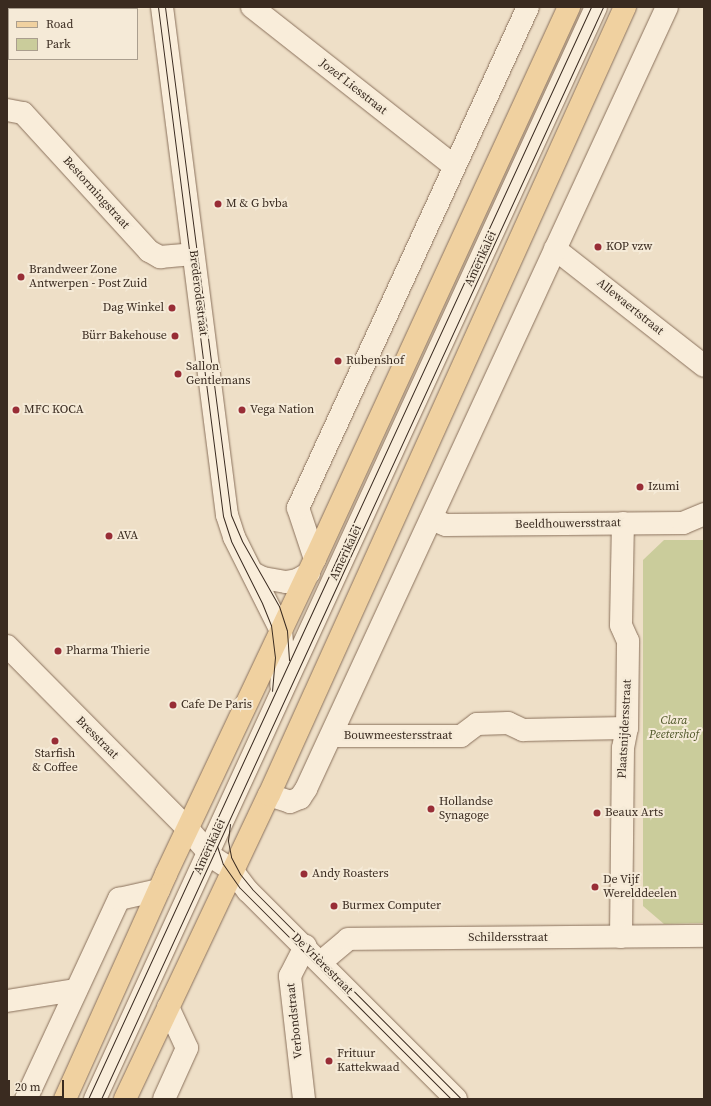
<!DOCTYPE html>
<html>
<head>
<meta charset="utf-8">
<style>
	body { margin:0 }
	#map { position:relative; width:711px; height:1106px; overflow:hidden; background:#eedfc7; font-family:"Source Serif 4",serif }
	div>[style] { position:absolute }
	.green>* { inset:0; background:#cacc9b }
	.roads { filter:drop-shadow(0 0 1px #8a715c) drop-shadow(0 0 1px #8a715c) }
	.minor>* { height:22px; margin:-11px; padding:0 11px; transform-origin:11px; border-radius:11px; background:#f9edda }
	.major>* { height:22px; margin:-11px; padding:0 11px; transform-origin:11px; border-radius:11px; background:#f0d1a0 }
	.tram>* { height:1px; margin:-0.5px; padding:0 0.5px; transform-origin:0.5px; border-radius:0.5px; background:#3a2b20 }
	.dots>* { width:11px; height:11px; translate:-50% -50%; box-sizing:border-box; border:2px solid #f5ead7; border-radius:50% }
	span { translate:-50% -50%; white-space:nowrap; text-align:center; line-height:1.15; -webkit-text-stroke:4px #f5ead7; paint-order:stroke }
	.street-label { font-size:12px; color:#3a2b20 }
	.poi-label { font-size:12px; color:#3a2b20 }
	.left { translate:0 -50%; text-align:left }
	.right { translate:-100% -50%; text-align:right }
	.park-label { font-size:12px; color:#4e5627; font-style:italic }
	.frame { position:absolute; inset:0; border:8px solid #3a2b20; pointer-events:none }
	.legend { position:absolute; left:8px; top:8px; width:130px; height:52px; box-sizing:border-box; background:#f5ead7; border:1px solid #aa9e8e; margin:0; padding:5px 7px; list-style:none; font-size:12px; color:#3a2b20 }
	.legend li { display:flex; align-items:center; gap:8px; height:20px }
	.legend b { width:20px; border:1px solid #aa9e8e }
	.scale { position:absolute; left:8px; top:1080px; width:56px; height:18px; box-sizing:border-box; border:2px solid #3a2b20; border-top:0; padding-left:5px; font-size:12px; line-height:14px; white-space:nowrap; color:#3a2b20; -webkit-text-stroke:3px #f5ead7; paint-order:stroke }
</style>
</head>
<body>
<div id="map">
	<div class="green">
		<div style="clip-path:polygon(664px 540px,704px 540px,704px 923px,664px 924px,643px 906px,643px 560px)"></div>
	</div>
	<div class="roads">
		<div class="minor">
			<div style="left:162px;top:7px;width:512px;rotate:82.71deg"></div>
			<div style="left:227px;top:515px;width:23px;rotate:72deg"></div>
			<div style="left:234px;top:537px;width:105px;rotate:63.4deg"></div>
			<div style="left:281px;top:631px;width:21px;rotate:85deg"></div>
			<div style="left:283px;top:652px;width:33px;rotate:93deg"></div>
			<div style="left:252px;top:7px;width:257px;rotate:38.2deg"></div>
			<div style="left:7px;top:110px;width:16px;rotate:11deg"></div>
			<div style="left:23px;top:113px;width:187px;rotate:47.6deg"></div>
			<div style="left:149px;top:251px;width:13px;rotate:29deg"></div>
			<div style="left:160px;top:257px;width:33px;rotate:-5deg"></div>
			<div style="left:555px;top:249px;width:189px;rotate:38.1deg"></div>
			<div style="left:431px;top:519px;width:16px;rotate:22deg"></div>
			<div style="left:446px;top:525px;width:237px;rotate:-0.5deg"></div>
			<div style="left:683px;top:523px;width:23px;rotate:-23deg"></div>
			<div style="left:315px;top:559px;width:54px;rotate:-108.4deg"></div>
			<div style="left:298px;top:508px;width:551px;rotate:-65.34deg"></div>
			<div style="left:253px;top:573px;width:11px;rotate:27deg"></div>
			<div style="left:263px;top:578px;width:23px;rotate:10deg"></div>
			<div style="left:286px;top:582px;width:11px;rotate:-10deg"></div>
			<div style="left:297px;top:580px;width:14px;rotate:-30deg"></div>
			<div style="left:7px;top:646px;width:257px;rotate:45.3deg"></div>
			<div style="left:188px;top:829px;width:37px;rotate:49deg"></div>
			<div style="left:212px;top:857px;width:24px;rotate:33deg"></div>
			<div style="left:232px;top:870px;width:26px;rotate:53deg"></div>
			<div style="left:248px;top:891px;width:294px;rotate:45deg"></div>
			<div style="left:331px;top:736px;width:130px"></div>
			<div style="left:461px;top:736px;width:20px;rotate:-37deg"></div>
			<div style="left:477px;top:724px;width:31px;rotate:-2deg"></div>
			<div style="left:508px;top:723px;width:17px;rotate:25deg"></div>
			<div style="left:523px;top:730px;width:104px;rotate:-1.1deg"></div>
			<div style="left:269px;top:795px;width:22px;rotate:18deg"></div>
			<div style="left:290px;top:802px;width:11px;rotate:-22deg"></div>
			<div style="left:300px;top:798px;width:11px;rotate:-56deg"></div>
			<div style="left:306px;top:789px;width:861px;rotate:-65.22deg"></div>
			<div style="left:621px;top:937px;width:189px;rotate:-89.4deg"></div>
			<div style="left:623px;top:748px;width:20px;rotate:-79deg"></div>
			<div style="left:627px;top:728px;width:87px;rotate:-89.3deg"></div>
			<div style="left:628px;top:641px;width:17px;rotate:-114deg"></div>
			<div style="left:621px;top:625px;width:102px;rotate:-88.9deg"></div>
			<div style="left:321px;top:962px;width:35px;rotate:-40deg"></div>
			<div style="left:348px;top:939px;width:356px;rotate:-0.5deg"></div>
			<div style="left:7px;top:1001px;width:70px;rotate:-9.1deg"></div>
			<div style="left:26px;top:1099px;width:221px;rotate:-65.1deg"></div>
			<div style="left:119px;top:899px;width:41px;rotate:-12.7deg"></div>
			<div style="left:95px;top:1099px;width:1201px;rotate:-65.35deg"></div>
			<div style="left:164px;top:1099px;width:56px;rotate:-65.7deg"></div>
			<div style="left:187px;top:1048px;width:45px;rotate:-114.9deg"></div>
			<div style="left:304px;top:1099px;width:124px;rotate:-96.5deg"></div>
			<div style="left:290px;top:976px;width:34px;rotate:-63deg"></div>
		</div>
		<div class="major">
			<div style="left:65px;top:1099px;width:247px;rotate:-65.8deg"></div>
			<div style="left:166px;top:874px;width:348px;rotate:-64.7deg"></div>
			<div style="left:315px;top:559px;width:608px;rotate:-65.29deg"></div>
			<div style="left:125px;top:1099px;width:336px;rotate:-64.7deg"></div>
			<div style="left:269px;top:795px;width:865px;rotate:-65.69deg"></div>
		</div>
	</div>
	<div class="tram">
		<div style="left:158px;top:7px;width:513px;rotate:82.72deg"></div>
		<div style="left:223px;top:516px;width:26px;rotate:72deg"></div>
		<div style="left:231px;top:541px;width:69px;rotate:63.4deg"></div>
		<div style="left:262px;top:603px;width:24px;rotate:68deg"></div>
		<div style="left:271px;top:625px;width:32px;rotate:83deg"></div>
		<div style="left:275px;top:657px;width:34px;rotate:95deg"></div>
		<div style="left:165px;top:7px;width:512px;rotate:82.6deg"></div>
		<div style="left:231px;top:515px;width:28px;rotate:67deg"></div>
		<div style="left:242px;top:541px;width:75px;rotate:60.4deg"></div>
		<div style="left:279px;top:606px;width:26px;rotate:72deg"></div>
		<div style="left:287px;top:631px;width:29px;rotate:86deg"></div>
		<div style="left:230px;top:824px;width:17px;rotate:97deg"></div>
		<div style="left:228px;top:841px;width:16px;rotate:79deg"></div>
		<div style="left:231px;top:857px;width:19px;rotate:62deg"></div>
		<div style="left:240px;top:874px;width:19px;rotate:51deg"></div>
		<div style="left:252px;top:889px;width:296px;rotate:45.1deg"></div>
		<div style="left:217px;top:846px;width:19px;rotate:72deg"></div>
		<div style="left:223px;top:864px;width:29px;rotate:55deg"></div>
		<div style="left:240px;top:888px;width:298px;rotate:45deg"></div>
		<div style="left:88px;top:1099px;width:1202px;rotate:-65.27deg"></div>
		<div style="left:101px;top:1099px;width:1202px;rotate:-65.31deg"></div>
	</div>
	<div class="dots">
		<div style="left:218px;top:204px;background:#982d36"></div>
		<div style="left:598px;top:247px;background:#982d36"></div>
		<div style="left:21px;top:277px;background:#982d36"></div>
		<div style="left:172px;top:308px;background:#982d36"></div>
		<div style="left:175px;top:336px;background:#982d36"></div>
		<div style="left:338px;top:361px;background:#982d36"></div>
		<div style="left:178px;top:374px;background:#982d36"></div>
		<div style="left:16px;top:410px;background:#982d36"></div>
		<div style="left:242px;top:410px;background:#982d36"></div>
		<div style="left:640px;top:487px;background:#982d36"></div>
		<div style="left:109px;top:536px;background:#982d36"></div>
		<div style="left:58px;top:651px;background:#982d36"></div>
		<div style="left:173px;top:705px;background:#982d36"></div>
		<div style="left:55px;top:741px;background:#982d36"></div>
		<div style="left:431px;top:809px;background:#982d36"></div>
		<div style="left:597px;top:813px;background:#982d36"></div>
		<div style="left:304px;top:874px;background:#982d36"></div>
		<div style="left:595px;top:887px;background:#982d36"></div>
		<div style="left:334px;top:906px;background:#982d36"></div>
		<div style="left:329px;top:1061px;background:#982d36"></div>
	</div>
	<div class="street-label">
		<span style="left:353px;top:87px;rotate:38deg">Jozef Liesstraat</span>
		<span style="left:96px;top:193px;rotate:48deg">Bestormingstraat</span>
		<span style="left:481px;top:259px;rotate:-65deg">Amerikalei</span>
		<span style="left:198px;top:293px;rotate:83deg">Brederodestraat</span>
		<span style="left:630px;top:307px;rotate:39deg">Allewaertstraat</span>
		<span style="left:568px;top:524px;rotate:-1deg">Beeldhouwersstraat</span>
		<span style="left:346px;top:553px;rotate:-65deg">Amerikalei</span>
		<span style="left:625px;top:729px;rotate:-87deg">Plaatsnijdersstraat</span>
		<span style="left:398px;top:736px">Bouwmeestersstraat</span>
		<span style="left:97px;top:738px;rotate:45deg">Bresstraat</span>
		<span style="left:210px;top:847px;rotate:-65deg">Amerikalei</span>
		<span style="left:508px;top:938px">Schildersstraat</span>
		<span style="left:322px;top:964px;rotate:45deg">De Vrièrestraat</span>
		<span style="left:295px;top:1021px;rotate:-96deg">Verbondstraat</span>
	</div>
	<div class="poi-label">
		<span class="left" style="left:226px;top:204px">M &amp; G bvba</span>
		<span class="left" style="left:606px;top:247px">KOP vzw</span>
		<span class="left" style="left:29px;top:277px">Brandweer Zone<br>Antwerpen - Post Zuid</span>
		<span class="right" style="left:164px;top:308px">Dag Winkel</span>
		<span class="right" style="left:167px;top:336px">Bürr Bakehouse</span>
		<span class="left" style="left:346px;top:361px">Rubenshof</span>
		<span class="left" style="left:186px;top:374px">Sallon<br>Gentlemans</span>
		<span class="left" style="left:24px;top:410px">MFC KOCA</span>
		<span class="left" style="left:250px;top:410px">Vega Nation</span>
		<span class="left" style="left:648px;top:487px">Izumi</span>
		<span class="left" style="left:117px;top:536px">AVA</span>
		<span class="left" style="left:66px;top:651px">Pharma Thierie</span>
		<span class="left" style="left:181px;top:705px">Cafe De Paris</span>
		<span style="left:55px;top:761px">Starfish<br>&amp; Coffee</span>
		<span class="left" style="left:439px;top:809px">Hollandse<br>Synagoge</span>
		<span class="left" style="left:605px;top:813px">Beaux Arts</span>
		<span class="left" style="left:312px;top:874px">Andy Roasters</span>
		<span class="left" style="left:603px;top:887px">De Vijf<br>Werelddeelen</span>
		<span class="left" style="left:342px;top:906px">Burmex Computer</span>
		<span class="left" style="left:337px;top:1061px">Frituur<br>Kattekwaad</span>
	</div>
	<div class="park-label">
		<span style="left:674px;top:728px">Clara<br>Peetershof</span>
	</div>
	<div class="frame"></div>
	<ul class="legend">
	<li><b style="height:5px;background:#f0d1a0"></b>Road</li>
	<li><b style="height:11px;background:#cacc9b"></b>Park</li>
	</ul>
	<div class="scale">20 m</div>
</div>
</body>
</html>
